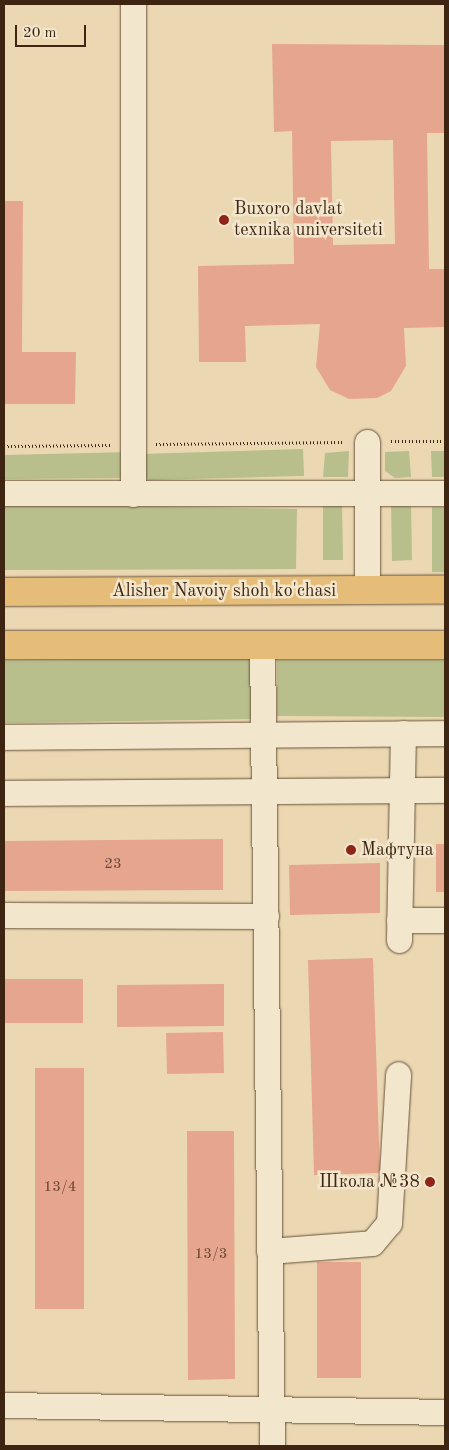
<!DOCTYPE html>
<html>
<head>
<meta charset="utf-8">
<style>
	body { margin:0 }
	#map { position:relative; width:449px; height:1450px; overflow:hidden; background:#ebd8b2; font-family:"Old Standard TT",serif }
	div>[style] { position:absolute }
	.green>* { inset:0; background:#b8be8c }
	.building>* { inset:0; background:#e6a58d }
	.path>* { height:3px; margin-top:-1.5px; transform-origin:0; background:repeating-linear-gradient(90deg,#3e2512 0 1px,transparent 0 3.5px) }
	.roads { filter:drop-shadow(0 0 1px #69523a) drop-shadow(0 0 1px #69523a) }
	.minor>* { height:25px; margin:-12.5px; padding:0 12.5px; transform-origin:12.5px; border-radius:12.5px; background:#f2e6cd }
	.major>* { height:28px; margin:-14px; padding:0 14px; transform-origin:14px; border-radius:14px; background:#e6bc79 }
	.dots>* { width:14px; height:14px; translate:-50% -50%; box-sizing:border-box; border:2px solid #f2e6cd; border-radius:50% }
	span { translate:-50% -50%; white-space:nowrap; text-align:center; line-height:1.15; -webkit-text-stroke:5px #f2e6cd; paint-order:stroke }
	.number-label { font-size:15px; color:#684531 }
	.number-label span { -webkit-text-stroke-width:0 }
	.poi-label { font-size:18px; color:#3e2512 }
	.left { translate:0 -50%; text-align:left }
	.right { translate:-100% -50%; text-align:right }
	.street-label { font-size:18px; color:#3e2512 }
	.frame { position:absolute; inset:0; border:5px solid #3e2512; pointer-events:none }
	.scale { position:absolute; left:15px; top:25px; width:71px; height:22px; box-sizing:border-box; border:2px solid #3e2512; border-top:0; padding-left:6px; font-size:15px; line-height:18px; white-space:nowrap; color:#3e2512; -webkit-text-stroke:4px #f2e6cd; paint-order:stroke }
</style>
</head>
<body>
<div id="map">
	<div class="green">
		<div style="clip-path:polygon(303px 449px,304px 476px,149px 480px,142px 474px,141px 454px)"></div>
		<div style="clip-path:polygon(349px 451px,348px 477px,323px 477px,325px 453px)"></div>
		<div style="clip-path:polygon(409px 451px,411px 477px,395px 478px,385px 471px,385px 452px)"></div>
		<div style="clip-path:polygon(431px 451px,445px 451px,445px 477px,432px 477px)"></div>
		<div style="clip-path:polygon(132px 452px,130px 478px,4px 479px,4px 455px)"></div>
		<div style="clip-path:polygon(391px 499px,411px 500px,412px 560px,392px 561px)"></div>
		<div style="clip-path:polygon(323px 500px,342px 500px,343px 560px,323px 560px)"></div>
		<div style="clip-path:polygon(4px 504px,297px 509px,296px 569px,4px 570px)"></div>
		<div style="clip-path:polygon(432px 507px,445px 507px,445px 572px,432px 572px)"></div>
		<div style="clip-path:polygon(255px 657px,257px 719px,4px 723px,4px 660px)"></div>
		<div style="clip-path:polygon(277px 660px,445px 660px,445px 717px,277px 716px)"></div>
	</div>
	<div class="building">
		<div style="clip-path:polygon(evenodd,272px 44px,445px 45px,445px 133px,427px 133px,429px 269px,445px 269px,445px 327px,404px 328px,406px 366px,391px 391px,377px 398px,349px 399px,330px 390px,316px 367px,320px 324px,245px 326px,246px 362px,199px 362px,198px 266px,294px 264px,292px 131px,274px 132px,272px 44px,393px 140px,395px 244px,333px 245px,331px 141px,393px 140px)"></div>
		<div style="clip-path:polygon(4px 201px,23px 201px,22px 352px,76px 352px,75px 404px,4px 404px)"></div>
		<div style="clip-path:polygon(223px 839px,223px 890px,4px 891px,4px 841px)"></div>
		<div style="clip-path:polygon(436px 844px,445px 844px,445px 892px,436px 892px)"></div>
		<div style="clip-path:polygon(380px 863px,380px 913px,290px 915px,289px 865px)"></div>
		<div style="clip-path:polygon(373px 958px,380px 1173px,314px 1175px,308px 960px)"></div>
		<div style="clip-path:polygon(4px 979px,83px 979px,83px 1023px,4px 1023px)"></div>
		<div style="clip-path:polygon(224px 984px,224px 1026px,117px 1027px,117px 985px)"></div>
		<div style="clip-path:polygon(223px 1032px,224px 1073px,167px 1074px,166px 1033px)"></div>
		<div style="clip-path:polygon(35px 1068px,84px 1068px,84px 1309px,35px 1309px)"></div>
		<div style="clip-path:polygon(187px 1131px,234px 1131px,235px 1379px,188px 1380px)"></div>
		<div style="clip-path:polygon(317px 1262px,361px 1262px,361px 1378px,317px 1378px)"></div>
	</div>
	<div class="path">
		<div style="left:391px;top:441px;width:54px"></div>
		<div style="left:156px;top:444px;width:189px;rotate:-0.6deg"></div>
		<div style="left:4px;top:446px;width:106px;rotate:-0.5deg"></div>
	</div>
	<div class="roads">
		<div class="minor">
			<div style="left:133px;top:4px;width:490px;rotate:90deg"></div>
			<div style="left:4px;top:493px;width:441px"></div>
			<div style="left:367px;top:590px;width:148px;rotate:-90deg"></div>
			<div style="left:262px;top:644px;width:802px;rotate:89.29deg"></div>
			<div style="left:4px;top:737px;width:441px;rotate:-0.5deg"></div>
			<div style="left:4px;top:793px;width:441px;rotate:-0.4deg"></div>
			<div style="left:4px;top:915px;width:262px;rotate:0.2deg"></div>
			<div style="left:399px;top:920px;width:46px"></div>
			<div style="left:399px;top:940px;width:207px;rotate:-88.9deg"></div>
			<div style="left:269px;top:1251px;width:103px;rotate:-4.4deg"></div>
			<div style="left:372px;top:1243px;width:26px;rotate:-50deg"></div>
			<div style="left:389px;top:1223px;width:149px;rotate:-86.5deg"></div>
			<div style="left:4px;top:1405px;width:441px;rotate:0.9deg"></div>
		</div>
		<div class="major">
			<div style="left:4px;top:592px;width:441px;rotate:-0.3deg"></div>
			<div style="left:4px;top:645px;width:441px"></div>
		</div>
	</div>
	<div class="dots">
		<div style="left:224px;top:220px;background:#8f2418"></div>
		<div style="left:351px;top:850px;background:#8f2418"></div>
		<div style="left:430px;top:1182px;background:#8f2418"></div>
	</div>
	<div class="number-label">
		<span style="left:113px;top:865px">23</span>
		<span style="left:60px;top:1188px">13/4</span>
		<span style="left:211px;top:1255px">13/3</span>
	</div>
	<div class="poi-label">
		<span class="left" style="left:234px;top:220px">Buxoro davlat<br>texnika universiteti</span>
		<span class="left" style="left:361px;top:850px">Мафтуна</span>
		<span class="right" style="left:420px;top:1182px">Школа №38</span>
	</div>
	<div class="street-label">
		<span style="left:224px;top:591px">Alisher Navoiy shoh ko'chasi</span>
	</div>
	<div class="frame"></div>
	<div class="scale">20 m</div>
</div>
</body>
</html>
